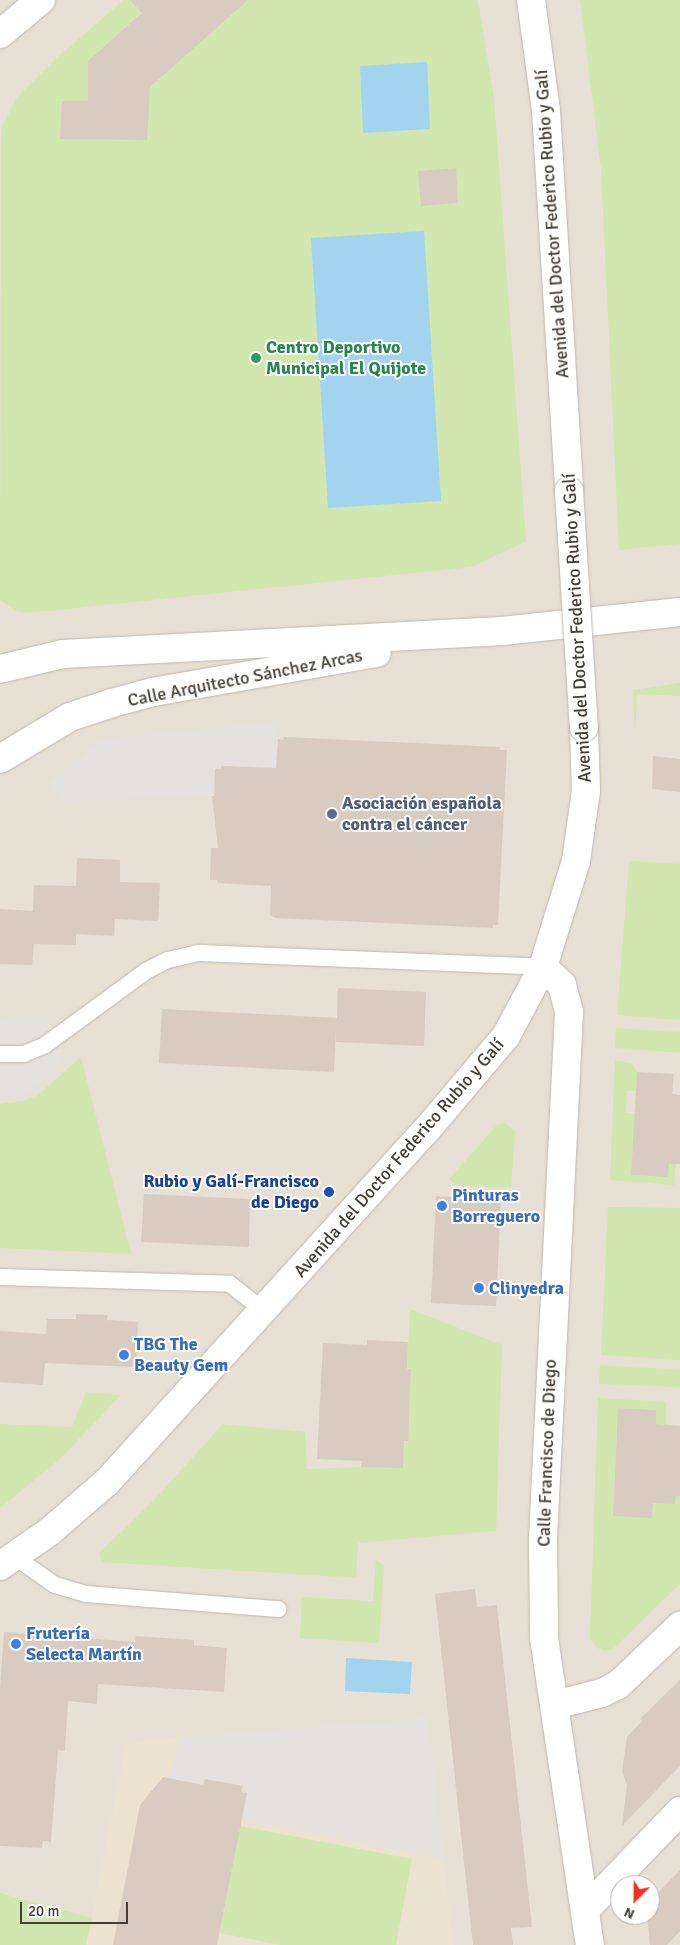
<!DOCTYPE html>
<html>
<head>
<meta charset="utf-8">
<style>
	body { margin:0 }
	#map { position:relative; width:680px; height:1945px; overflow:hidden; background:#f3eee6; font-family:Signika,sans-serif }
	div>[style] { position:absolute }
	.residential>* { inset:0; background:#e7e0d4 }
	.education>* { inset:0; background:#ece2d0 }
	.green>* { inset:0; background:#d1e7af }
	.parking>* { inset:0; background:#e4e1de }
	.water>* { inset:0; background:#a3d4ef }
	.building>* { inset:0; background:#d7ccbf }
	.roads { filter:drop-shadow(0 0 1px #c1b8ac) drop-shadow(0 0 1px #c1b8ac) }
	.service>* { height:16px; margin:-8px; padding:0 8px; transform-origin:8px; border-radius:8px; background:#fff }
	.minor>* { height:28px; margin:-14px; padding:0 14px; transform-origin:14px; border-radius:14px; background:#fff }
	.bridges { filter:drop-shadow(0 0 1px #c1b8ac) drop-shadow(0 0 1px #c1b8ac) }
	.minor-bridge>* { height:28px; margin:-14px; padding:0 14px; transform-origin:14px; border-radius:14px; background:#fff }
	.dots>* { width:14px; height:14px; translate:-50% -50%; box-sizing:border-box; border:2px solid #fff; border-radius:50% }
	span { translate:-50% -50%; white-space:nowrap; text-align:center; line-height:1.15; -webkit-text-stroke:4px #fff; paint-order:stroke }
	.street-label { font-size:18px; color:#453e36 }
	.leisure-label { font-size:18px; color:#27864d; font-weight:700 }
	.left { translate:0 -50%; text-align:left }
	.service-label { font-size:18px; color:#4e5e75; font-weight:700 }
	.transit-label { font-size:18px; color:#164399; font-weight:700 }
	.right { translate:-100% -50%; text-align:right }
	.shop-label { font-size:18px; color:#366cbe; font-weight:700 }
	.north { position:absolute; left:610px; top:1875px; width:50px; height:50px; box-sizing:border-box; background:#fff; border:1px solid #b5b2af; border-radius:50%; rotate:203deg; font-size:14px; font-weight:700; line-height:20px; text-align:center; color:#453e36 }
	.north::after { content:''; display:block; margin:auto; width:18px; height:22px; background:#f62e1a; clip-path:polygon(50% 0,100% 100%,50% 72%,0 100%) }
	.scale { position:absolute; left:20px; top:1902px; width:108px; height:22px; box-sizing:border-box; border:2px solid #453e36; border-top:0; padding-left:6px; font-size:15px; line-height:18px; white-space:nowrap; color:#453e36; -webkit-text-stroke:4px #fff; paint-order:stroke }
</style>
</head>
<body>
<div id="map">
	<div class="residential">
		<div style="clip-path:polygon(evenodd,0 0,680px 0,680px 1945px,0 1945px,0 0,620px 1885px,650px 1885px,650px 1915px,620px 1915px,620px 1885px)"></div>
	</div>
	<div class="education">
		<div style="clip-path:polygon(428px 1718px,453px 1945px,86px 1945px,127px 1742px)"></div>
	</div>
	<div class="green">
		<div style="clip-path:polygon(124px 0,478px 0,494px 98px,526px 541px,472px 567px,27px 613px,16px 611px,0 600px,1px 129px,17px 97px,61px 54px)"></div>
		<div style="clip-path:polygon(580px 0,680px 0,680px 544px,619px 550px,601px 169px)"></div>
		<div style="clip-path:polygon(680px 683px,680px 696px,637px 694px,635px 733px,633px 690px)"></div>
		<div style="clip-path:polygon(629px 861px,680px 864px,680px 1020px,617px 1015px)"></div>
		<div style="clip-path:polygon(616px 1028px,680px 1032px,680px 1053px,615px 1048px)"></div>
		<div style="clip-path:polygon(81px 1057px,131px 1254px,0 1248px,0 1104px,24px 1101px,38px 1095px)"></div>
		<div style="clip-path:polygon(615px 1061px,631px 1063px,637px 1072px,636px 1091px,627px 1091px,626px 1113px,635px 1114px,631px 1175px,668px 1177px,669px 1155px,676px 1164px,674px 1185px,610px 1180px)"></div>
		<div style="clip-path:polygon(505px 1123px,515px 1131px,511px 1188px,458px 1186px,449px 1179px,497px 1125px)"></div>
		<div style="clip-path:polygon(608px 1207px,680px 1208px,680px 1360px,601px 1355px)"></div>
		<div style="clip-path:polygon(410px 1309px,502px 1345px,496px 1531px,358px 1543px,356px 1578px,102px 1562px,99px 1553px,154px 1500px,223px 1424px,305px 1432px,307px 1469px,361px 1467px,407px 1441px,411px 1369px,407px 1369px)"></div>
		<div style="clip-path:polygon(600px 1365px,680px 1370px,680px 1387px,599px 1384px)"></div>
		<div style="clip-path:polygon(86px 1392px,121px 1395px,61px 1458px,0 1508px,0 1424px,72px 1427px)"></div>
		<div style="clip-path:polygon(598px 1398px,666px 1402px,666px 1426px,655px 1433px,656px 1410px,618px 1408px,613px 1515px,652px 1518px,654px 1494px,659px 1503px,675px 1504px,676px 1496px,680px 1496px,680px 1584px,614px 1648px,605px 1651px,595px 1647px,590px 1638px)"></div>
		<div style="clip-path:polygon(376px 1560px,384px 1566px,379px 1643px,300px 1638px,302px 1597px,373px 1601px)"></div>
		<div style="clip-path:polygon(240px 1826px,412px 1859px,396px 1945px,281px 1945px,220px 1933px)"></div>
		<div style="clip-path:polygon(0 1893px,92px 1918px,86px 1945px,0 1945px)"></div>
	</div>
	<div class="parking">
		<div style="clip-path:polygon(279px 721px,276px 777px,255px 767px,221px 766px,215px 769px,214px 796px,64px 801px,49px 783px,102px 739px)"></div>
		<div style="clip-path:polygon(47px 1014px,64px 1059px,36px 1087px,17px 1096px,0 1097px,0 1018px)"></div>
		<div style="clip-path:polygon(428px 1718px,444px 1859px,242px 1819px,247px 1794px,241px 1792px,242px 1786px,205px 1779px,203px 1785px,170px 1779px,179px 1738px)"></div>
	</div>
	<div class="water">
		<div style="clip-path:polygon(427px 62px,430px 129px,363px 133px,360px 66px)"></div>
		<div style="clip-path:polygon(424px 231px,441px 501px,328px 508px,311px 238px)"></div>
		<div style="clip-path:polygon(346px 1658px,412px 1662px,410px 1694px,345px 1691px)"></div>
	</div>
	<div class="building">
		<div style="clip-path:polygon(130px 0,248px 0,150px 87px,147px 140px,60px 139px,62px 101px,88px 101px,88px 61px,142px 13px)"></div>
		<div style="clip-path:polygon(456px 168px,458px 203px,421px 206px,418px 171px)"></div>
		<div style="clip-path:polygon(283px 737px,500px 747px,500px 750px,507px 750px,498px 925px,493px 925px,493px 928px,276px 918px,270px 915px,271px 886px,218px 883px,217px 880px,210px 880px,211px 848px,218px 848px,212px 796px,214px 796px,215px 769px,221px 769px,221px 766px,276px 768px,278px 739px,284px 740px)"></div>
		<div style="clip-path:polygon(653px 756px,680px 759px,680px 792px,652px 789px)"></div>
		<div style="clip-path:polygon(77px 858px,120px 860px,120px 882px,160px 883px,158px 921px,115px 919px,114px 936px,76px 934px,76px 945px,34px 944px,32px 965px,0 964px,0 909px,33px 911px,34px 885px,76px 886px)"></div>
		<div style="clip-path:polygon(338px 988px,426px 992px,424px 1046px,336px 1042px,336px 1028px,334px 1072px,159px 1063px,162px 1009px,337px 1018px)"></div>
		<div style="clip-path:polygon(637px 1072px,674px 1074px,672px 1094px,680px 1095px,680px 1164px,669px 1164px,668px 1177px,631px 1175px)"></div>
		<div style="clip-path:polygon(144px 1194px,250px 1199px,249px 1247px,141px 1242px)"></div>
		<div style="clip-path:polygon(436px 1196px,501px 1199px,496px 1306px,431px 1303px)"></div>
		<div style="clip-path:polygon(76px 1314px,108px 1315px,107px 1320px,138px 1322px,136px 1367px,45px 1363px,43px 1385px,0 1382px,0 1331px,46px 1334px,47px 1319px,76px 1319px)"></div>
		<div style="clip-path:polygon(367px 1340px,408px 1342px,407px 1369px,411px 1369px,408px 1441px,404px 1441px,403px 1468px,361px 1467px,362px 1461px,317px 1459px,323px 1343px,367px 1345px)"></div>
		<div style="clip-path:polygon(618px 1408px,656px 1410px,656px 1424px,680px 1426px,680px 1496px,676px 1496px,675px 1504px,653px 1503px,652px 1518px,613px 1516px)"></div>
		<div style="clip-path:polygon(475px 1589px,477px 1607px,497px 1605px,532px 1927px,511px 1928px,513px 1945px,473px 1945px,435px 1594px)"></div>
		<div style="clip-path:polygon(4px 1632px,135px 1642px,136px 1636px,194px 1640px,194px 1645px,227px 1648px,224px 1692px,98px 1684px,97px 1704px,68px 1701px,65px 1751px,58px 1750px,51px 1842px,43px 1841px,42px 1848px,0 1846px,0 1689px)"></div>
		<div style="clip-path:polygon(680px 1680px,680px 1766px,622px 1826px,627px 1785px,622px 1771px,627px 1737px,642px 1721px,640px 1719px)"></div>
		<div style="clip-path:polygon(163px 1777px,203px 1785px,205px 1779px,243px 1786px,241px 1792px,247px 1793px,217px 1945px,113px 1945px,140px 1805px)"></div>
		<div style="clip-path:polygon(680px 1870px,680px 1931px,667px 1945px,650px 1945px,647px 1915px,650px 1915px,650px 1901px)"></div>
	</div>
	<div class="roads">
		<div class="service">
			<div style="left:0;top:1054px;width:24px"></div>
			<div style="left:24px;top:1054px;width:23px;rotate:-23deg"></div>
			<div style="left:45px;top:1045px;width:125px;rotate:-36.2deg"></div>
			<div style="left:146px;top:971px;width:25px;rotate:-27deg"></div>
			<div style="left:168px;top:960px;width:32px;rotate:-13deg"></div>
			<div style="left:199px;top:953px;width:344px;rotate:2.3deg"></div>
			<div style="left:0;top:1277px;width:230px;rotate:1.7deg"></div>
			<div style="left:230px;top:1284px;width:43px;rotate:38.5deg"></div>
			<div style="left:15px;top:1557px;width:49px;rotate:35deg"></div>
			<div style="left:55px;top:1585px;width:32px;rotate:16deg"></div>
			<div style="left:86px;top:1594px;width:193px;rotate:4.5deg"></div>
		</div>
		<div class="minor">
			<div style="left:531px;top:0;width:112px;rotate:82.3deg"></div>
			<div style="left:546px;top:111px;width:381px;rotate:86.5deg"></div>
			<div style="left:0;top:34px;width:53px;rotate:-39.7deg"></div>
			<div style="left:0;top:669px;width:65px;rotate:-13.4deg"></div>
			<div style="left:63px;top:654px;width:440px;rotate:-3deg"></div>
			<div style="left:502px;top:631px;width:179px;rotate:-6.1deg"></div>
			<div style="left:0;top:759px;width:82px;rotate:-31deg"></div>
			<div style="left:70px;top:717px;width:44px;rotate:-18.4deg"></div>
			<div style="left:112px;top:703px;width:42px;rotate:-15deg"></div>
			<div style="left:153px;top:692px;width:227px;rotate:-9.9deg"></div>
			<div style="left:543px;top:967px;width:26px;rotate:43deg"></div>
			<div style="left:562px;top:985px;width:28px;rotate:75deg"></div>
			<div style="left:569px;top:1012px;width:527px;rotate:92.83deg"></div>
			<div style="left:543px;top:1538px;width:100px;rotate:89.4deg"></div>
			<div style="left:544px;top:1638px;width:310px;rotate:81.5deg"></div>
			<div style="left:0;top:1566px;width:60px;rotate:-34.8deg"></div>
			<div style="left:49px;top:1532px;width:77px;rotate:-40.8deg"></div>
			<div style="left:107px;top:1482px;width:471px;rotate:-47.8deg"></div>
			<div style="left:424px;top:1133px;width:127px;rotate:-49.8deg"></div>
			<div style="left:506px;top:1036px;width:78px;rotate:-61.8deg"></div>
			<div style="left:543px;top:967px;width:111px;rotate:-72.7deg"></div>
			<div style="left:576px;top:861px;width:71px;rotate:-81.9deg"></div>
			<div style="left:586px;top:791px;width:63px;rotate:-91.8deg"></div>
			<div style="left:555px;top:1705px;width:49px;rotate:-14.3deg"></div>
			<div style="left:602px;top:1693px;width:18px;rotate:-27deg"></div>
			<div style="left:618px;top:1685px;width:86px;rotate:-43.6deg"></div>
			<div style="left:586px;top:1909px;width:136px;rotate:-46.2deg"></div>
		</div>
	</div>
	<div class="bridges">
		<div class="minor-bridge">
			<div style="left:569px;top:491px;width:237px;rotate:86.4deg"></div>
		</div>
	</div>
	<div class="dots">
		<div style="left:256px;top:358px;background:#2e9e5b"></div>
		<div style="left:332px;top:814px;background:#5c6f8a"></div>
		<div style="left:329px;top:1192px;background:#1a4fb4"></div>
		<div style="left:442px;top:1206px;background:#3f7fe0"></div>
		<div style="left:479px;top:1288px;background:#3f7fe0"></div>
		<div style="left:124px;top:1355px;background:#3f7fe0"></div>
		<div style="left:16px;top:1644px;background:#3f7fe0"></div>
	</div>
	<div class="street-label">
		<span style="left:552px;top:224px;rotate:-94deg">Avenida del Doctor Federico Rubio y Galí</span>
		<span style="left:577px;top:628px;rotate:-93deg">Avenida del Doctor Federico Rubio y Galí</span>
		<span style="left:245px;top:678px;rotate:-11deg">Calle Arquitecto Sánchez Arcas</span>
		<span style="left:399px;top:1158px;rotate:-49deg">Avenida del Doctor Federico Rubio y Galí</span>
		<span style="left:547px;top:1453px;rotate:-88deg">Calle Francisco de Diego</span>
	</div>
	<div class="leisure-label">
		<span class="left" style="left:266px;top:358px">Centro Deportivo<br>Municipal El Quijote</span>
	</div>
	<div class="service-label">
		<span class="left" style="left:342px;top:814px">Asociación española<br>contra el cáncer</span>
	</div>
	<div class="transit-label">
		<span class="right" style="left:319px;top:1192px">Rubio y Galí-Francisco<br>de Diego</span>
	</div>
	<div class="shop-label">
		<span class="left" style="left:452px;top:1206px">Pinturas<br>Borreguero</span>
		<span class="left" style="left:489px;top:1288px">Clinyedra</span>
		<span class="left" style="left:134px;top:1355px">TBG The<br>Beauty Gem</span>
		<span class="left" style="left:26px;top:1644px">Frutería<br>Selecta Martín</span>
	</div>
	<div class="north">N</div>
	<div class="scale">20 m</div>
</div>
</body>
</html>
